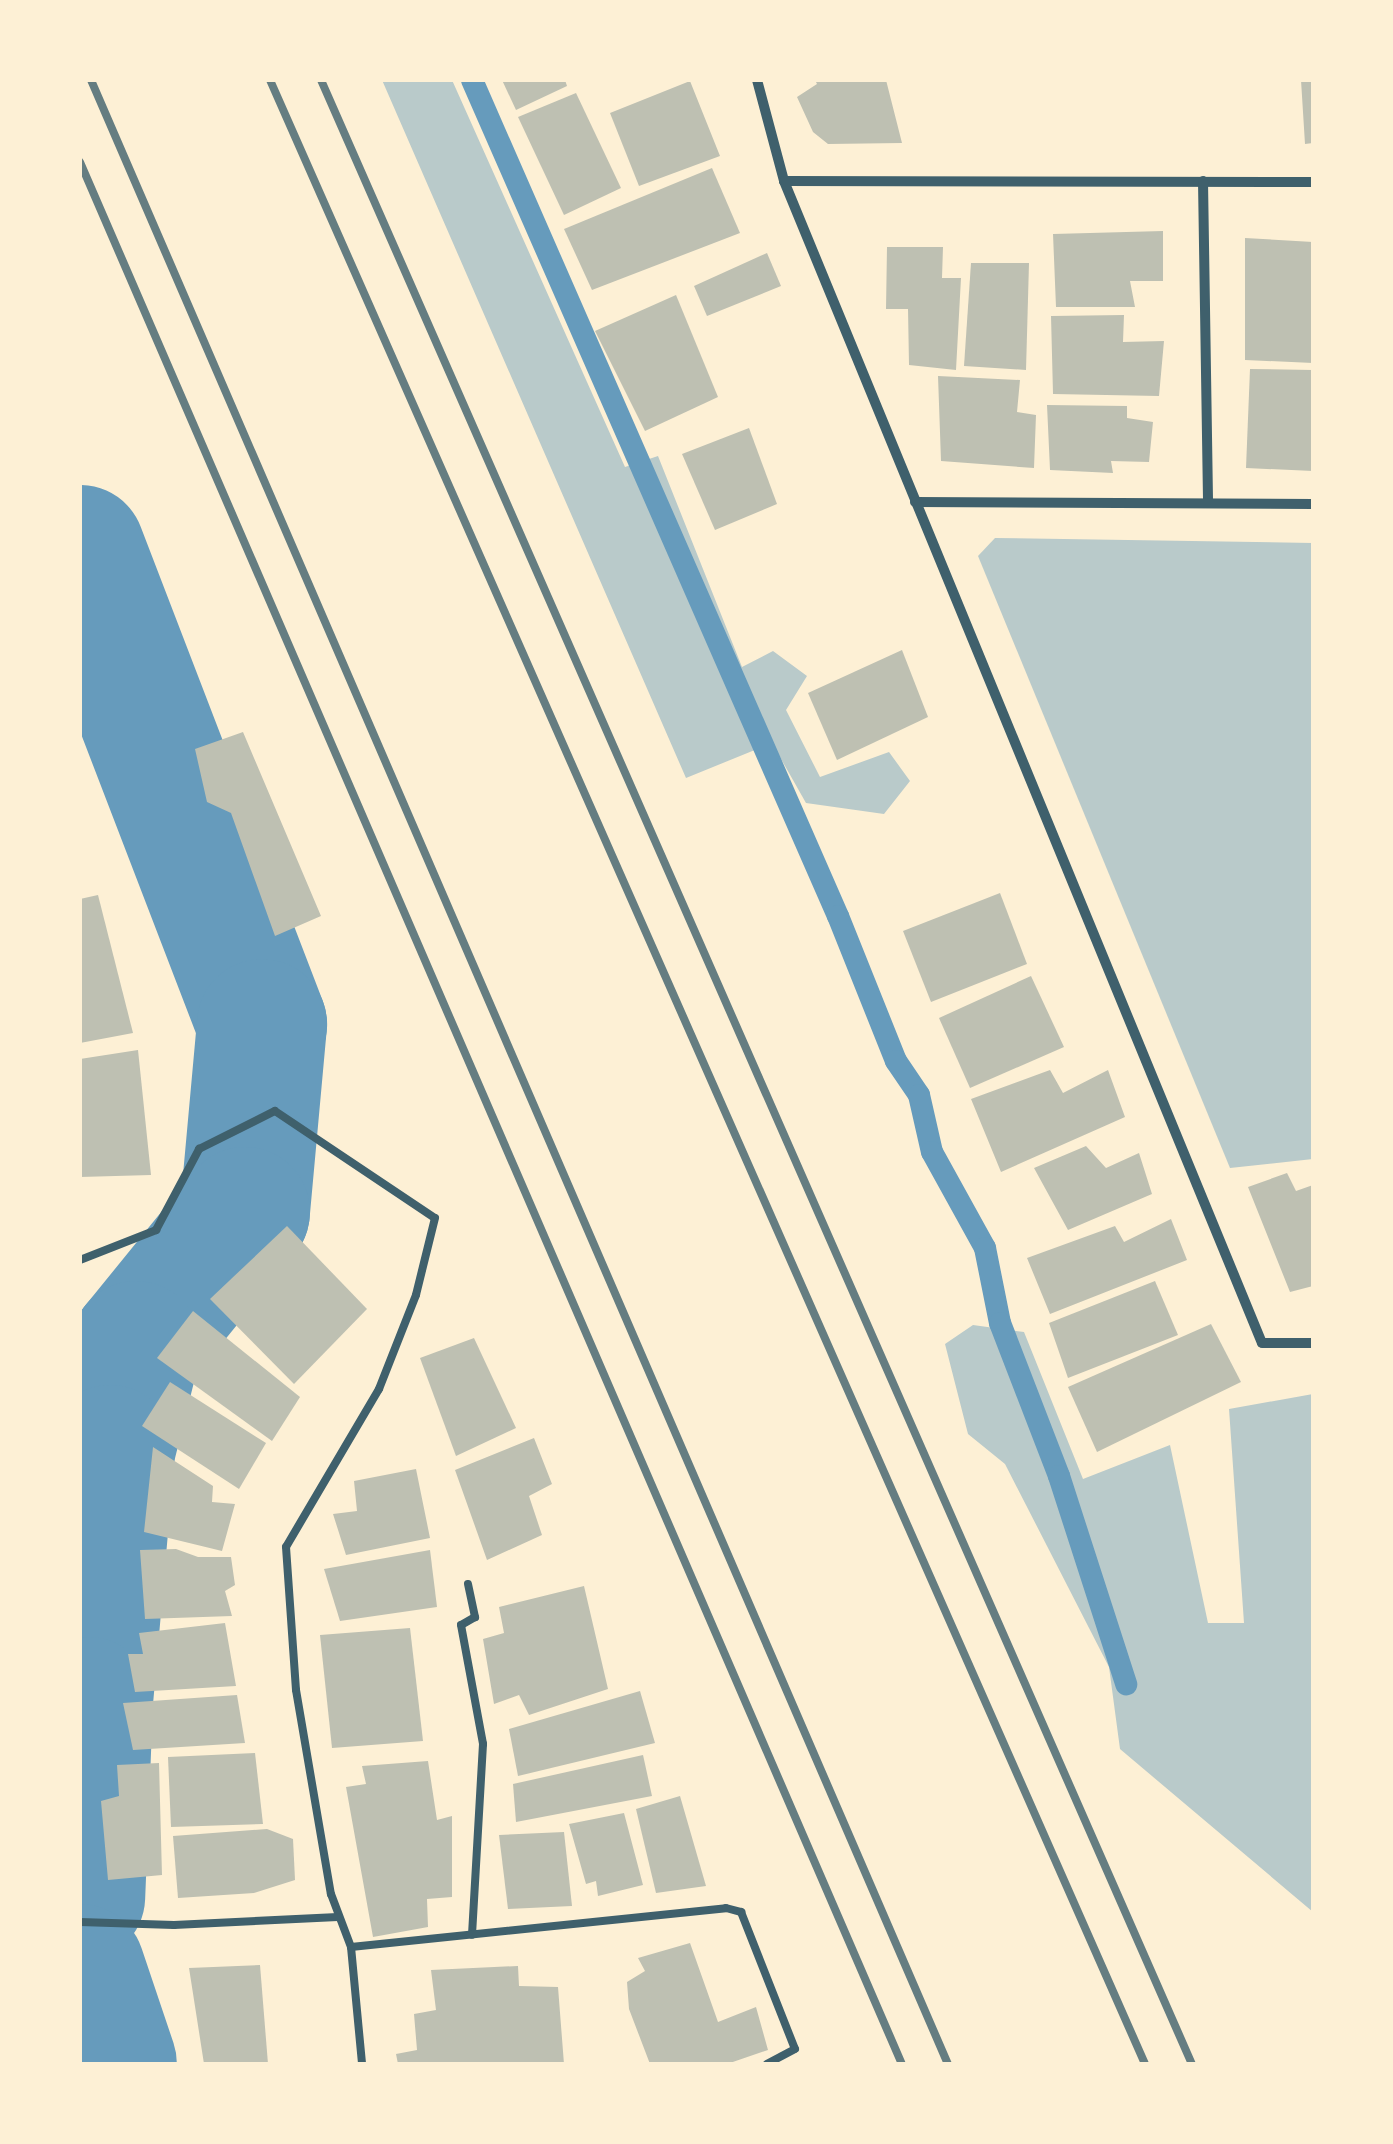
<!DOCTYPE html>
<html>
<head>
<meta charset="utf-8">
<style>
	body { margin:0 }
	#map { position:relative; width:1393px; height:2144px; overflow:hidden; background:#fdf0d5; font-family:Montserrat,sans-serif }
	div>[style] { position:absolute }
	.green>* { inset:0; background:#b9caca }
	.stream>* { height:22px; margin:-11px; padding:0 11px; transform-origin:11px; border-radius:11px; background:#669bbc }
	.river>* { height:130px; margin:-65px; padding:0 65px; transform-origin:65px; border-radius:65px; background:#669bbc }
	.building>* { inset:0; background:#bec0b2 }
	.service>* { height:8px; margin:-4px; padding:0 4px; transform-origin:4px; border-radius:4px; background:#3f606c }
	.minor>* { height:10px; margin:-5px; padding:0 5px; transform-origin:5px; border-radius:5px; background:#3f606c }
	.rail>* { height:8px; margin:-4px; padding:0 4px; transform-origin:4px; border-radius:4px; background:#657d81 }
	span { translate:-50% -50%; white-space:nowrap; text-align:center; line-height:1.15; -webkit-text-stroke:8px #fdf0d5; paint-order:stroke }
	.frame { position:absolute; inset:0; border:82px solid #fdf0d5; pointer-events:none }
</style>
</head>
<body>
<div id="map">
	<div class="green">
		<div style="clip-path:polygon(382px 80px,452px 80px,625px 467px,658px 456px,742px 667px,773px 651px,807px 676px,786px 710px,820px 777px,889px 752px,910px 781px,884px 814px,806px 803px,772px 743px,686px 778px)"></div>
		<div style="clip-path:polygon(995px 538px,1313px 543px,1313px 1159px,1230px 1168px,978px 556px)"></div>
		<div style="clip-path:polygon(973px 1325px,1024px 1332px,1083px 1479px,1170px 1445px,1208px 1623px,1244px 1623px,1229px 1409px,1313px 1394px,1313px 1912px,1120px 1749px,1109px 1667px,1005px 1464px,968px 1434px,945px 1344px)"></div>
	</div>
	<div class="stream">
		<div style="left:472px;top:80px;width:913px;rotate:66.36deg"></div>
		<div style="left:838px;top:916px;width:156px;rotate:68.2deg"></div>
		<div style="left:896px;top:1061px;width:41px;rotate:55.9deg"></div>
		<div style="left:919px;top:1095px;width:58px;rotate:77.2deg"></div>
		<div style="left:932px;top:1152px;width:110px;rotate:61.1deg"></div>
		<div style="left:985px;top:1248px;width:76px;rotate:78.7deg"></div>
		<div style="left:1000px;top:1323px;width:164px;rotate:68.9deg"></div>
		<div style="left:1059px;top:1476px;width:219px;rotate:72.1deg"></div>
	</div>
	<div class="river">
		<div style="left:80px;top:550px;width:508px;rotate:68.99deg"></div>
		<div style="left:262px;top:1024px;width:189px;rotate:95.2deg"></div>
		<div style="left:245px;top:1212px;width:173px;rotate:129.1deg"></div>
		<div style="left:136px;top:1346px;width:107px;rotate:104deg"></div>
		<div style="left:110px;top:1450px;width:253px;rotate:95deg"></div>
		<div style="left:88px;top:1702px;width:195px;rotate:92.3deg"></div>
		<div style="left:80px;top:1969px;width:100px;rotate:71.4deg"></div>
	</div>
	<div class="building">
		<div style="clip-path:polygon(502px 80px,565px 80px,567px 86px,516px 110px)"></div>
		<div style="clip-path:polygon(815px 80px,886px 80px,902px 143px,828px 144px,813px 132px,797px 97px,817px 84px)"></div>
		<div style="clip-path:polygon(1301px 80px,1313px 80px,1313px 143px,1305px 144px)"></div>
		<div style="clip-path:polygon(690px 81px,720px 156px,639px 186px,610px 113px)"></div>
		<div style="clip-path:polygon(576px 93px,621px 188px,564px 215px,518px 117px)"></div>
		<div style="clip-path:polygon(712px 168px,740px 233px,592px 290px,564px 229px)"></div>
		<div style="clip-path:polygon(1163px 231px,1163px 281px,1130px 281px,1135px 307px,1056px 307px,1053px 234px)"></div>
		<div style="clip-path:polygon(1245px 238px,1313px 242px,1313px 363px,1245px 360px)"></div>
		<div style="clip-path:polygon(887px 247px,943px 247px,942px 278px,961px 278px,956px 370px,909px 365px,908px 309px,886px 309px)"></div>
		<div style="clip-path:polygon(767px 253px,781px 286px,707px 316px,694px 286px)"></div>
		<div style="clip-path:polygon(971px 263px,1029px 263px,1026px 370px,964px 366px)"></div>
		<div style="clip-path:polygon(676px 295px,718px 397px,645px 431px,595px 331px)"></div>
		<div style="clip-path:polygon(1124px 315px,1123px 342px,1164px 341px,1159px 396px,1053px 394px,1051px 316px)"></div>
		<div style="clip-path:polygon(1250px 369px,1313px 370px,1313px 471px,1246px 468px)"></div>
		<div style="clip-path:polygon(938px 376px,1020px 380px,1017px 412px,1036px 415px,1034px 468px,941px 461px)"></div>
		<div style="clip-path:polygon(1047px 405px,1127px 406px,1127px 418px,1153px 422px,1149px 462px,1111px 461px,1113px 473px,1050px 470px)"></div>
		<div style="clip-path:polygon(749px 428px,777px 504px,715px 530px,682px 454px)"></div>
		<div style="clip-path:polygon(902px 650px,928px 717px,837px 760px,808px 693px)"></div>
		<div style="clip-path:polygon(243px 732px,321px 916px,275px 936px,231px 813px,207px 802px,195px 749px)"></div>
		<div style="clip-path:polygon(1000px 893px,1027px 964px,931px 1002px,903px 931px)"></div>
		<div style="clip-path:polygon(98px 895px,133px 1033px,80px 1043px,80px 899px)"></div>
		<div style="clip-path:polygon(1031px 976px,1064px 1047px,970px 1088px,939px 1018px)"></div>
		<div style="clip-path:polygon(138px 1050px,151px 1175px,80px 1177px,80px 1059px)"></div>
		<div style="clip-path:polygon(1050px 1070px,1063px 1093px,1108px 1070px,1125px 1117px,1001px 1172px,971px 1099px)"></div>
		<div style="clip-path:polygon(1086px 1146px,1106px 1168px,1139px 1153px,1152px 1194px,1068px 1230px,1034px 1168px)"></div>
		<div style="clip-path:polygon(1287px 1173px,1296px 1191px,1313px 1185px,1313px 1286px,1290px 1292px,1248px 1187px)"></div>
		<div style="clip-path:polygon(1171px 1219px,1187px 1260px,1050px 1314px,1027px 1258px,1115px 1226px,1124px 1242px)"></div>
		<div style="clip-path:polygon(287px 1226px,367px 1309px,294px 1384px,210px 1299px)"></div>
		<div style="clip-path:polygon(1155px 1281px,1178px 1335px,1068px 1378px,1049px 1323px)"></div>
		<div style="clip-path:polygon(193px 1311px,300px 1397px,272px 1441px,157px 1358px)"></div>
		<div style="clip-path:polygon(1211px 1324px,1241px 1382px,1097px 1452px,1068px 1387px)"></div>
		<div style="clip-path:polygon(474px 1338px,516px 1428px,456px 1456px,420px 1358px)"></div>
		<div style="clip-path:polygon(170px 1382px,266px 1443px,239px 1489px,142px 1426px)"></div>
		<div style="clip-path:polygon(534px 1438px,552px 1484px,529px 1496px,542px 1535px,487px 1560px,455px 1470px)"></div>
		<div style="clip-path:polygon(153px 1447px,213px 1486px,212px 1502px,235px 1504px,222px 1551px,144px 1532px)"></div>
		<div style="clip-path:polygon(416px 1469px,430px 1538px,346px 1555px,333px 1514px,357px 1511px,354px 1481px)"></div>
		<div style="clip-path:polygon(176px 1549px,198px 1557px,231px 1557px,235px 1585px,225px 1591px,232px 1616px,145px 1619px,140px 1550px)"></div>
		<div style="clip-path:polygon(430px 1550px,437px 1607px,340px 1621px,324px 1569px)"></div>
		<div style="clip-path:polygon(584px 1586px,608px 1689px,529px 1715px,519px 1695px,494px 1704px,483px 1639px,504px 1633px,499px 1607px)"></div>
		<div style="clip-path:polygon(225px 1623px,236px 1686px,135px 1692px,128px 1654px,143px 1654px,139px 1633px)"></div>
		<div style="clip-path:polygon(410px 1628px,423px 1741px,332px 1748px,320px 1635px)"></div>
		<div style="clip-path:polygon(640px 1691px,655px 1743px,518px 1776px,509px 1729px)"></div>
		<div style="clip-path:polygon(237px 1695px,245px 1743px,133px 1750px,123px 1703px)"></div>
		<div style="clip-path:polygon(255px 1753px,263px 1824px,171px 1827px,168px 1757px)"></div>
		<div style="clip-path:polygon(643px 1755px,652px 1796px,516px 1822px,513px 1784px)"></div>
		<div style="clip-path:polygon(428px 1761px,437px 1820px,452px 1816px,452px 1897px,427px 1899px,428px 1927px,373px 1937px,346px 1787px,366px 1784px,362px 1766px)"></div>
		<div style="clip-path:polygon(159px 1763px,162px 1875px,108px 1880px,101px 1801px,119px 1796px,117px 1765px)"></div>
		<div style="clip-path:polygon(680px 1796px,706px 1886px,656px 1893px,636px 1809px)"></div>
		<div style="clip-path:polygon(624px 1813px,643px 1885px,598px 1896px,596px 1881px,586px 1884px,569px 1824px)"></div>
		<div style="clip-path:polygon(267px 1829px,293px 1839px,295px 1880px,254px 1893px,178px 1898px,173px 1836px)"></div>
		<div style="clip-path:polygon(564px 1832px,572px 1906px,508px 1909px,499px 1835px)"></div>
		<div style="clip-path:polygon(690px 1943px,718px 2022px,756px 2007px,768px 2050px,727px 2064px,650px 2064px,629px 2009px,627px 1982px,645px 1971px,638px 1958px)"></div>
		<div style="clip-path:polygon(260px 1965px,268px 2064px,204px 2064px,189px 1968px)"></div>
		<div style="clip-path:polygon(518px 1966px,519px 1986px,558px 1987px,564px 2064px,398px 2064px,396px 2054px,417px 2050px,414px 2014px,436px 2010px,431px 1970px)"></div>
	</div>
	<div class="service">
		<div style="left:80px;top:1260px;width:82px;rotate:-21.5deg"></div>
		<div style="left:156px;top:1230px;width:92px;rotate:-62deg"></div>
		<div style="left:199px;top:1149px;width:85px;rotate:-26.6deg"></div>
		<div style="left:275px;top:1111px;width:192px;rotate:33.8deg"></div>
		<div style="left:435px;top:1218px;width:79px;rotate:103.9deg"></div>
		<div style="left:416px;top:1295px;width:101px;rotate:111.5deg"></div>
		<div style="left:379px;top:1389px;width:183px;rotate:120.5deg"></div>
		<div style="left:286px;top:1547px;width:143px;rotate:86deg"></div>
		<div style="left:296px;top:1690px;width:207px;rotate:80.3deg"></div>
		<div style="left:331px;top:1894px;width:57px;rotate:69.3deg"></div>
		<div style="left:351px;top:1947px;width:118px;rotate:84.6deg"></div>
		<div style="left:468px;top:1584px;width:34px;rotate:78deg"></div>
		<div style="left:475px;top:1617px;width:16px;rotate:150deg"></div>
		<div style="left:461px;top:1625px;width:121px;rotate:79.5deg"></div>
		<div style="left:483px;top:1744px;width:191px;rotate:93.3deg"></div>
		<div style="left:80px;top:1922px;width:94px;rotate:1.8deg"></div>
		<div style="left:174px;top:1925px;width:164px;rotate:-2.8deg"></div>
		<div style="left:351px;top:1947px;width:377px;rotate:-5.9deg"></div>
		<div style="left:726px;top:1908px;width:16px;rotate:15deg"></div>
		<div style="left:741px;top:1912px;width:147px;rotate:68.5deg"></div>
		<div style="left:795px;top:2049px;width:32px;rotate:152deg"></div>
	</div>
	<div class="minor">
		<div style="left:757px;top:80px;width:105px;rotate:75deg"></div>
		<div style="left:784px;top:181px;width:1256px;rotate:67.64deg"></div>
		<div style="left:1262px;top:1343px;width:51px"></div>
		<div style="left:784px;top:181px;width:529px;rotate:0.11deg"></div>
		<div style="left:1203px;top:181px;width:322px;rotate:89.1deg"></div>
		<div style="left:915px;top:502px;width:398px;rotate:0.3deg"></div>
	</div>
	<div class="rail">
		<div style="left:91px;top:80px;width:2161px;rotate:66.64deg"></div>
		<div style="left:270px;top:80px;width:2168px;rotate:66.2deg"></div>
		<div style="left:321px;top:80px;width:2167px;rotate:66.3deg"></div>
		<div style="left:80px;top:162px;width:2072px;rotate:66.63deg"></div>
	</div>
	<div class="frame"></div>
</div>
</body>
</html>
